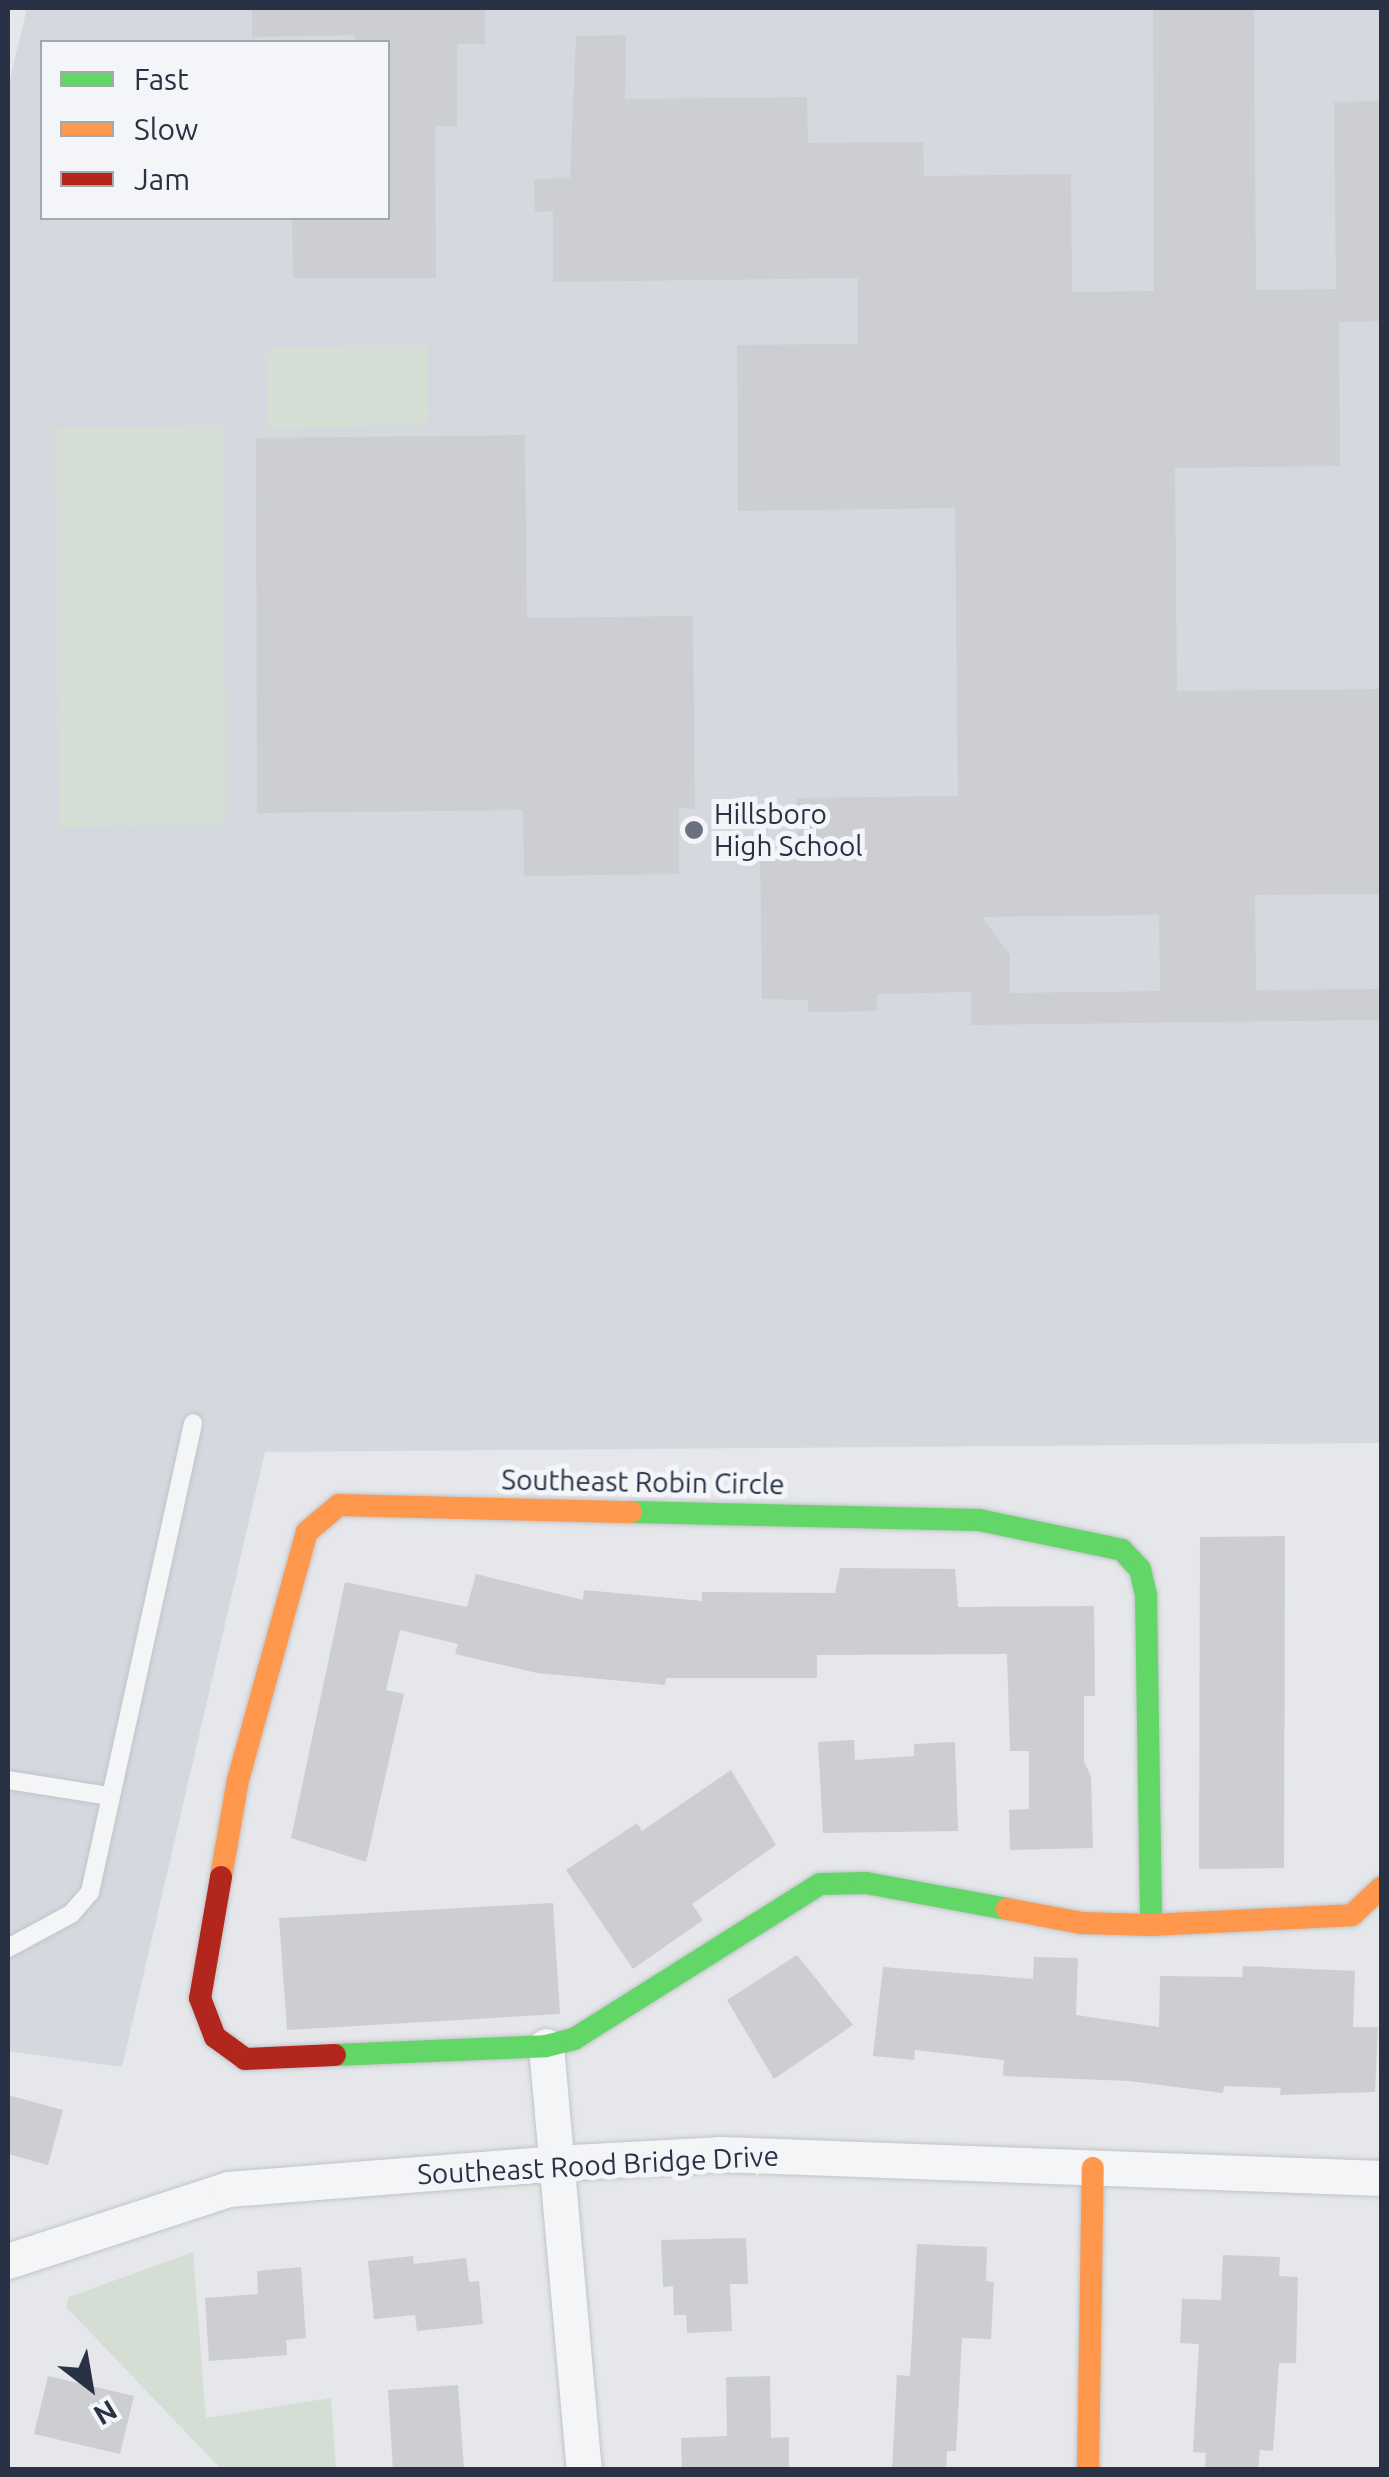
<!DOCTYPE html>
<html>
<head>
<meta charset="utf-8">
<style>
	body { margin:0 }
	#map { position:relative; width:1389px; height:2477px; overflow:hidden; background:#e5e7ea; font-family:Ubuntu,sans-serif }
	div>[style] { position:absolute }
	.built>* { inset:0; background:#d5d8df }
	.green>* { inset:0; background:#d4ded5 }
	.building>* { inset:0; background:#ccced2 }
	.roads { filter:drop-shadow(0 0 2px #c2c4c8) drop-shadow(0 0 2px #c2c4c8) }
	.lane>* { height:18px; margin:-9px; padding:0 9px; transform-origin:9px; border-radius:9px; background:#f4f5f6 }
	.street>* { height:35px; margin:-17.5px; padding:0 17.5px; transform-origin:17.5px; border-radius:17.5px; background:#f4f5f6 }
	.fast>* { height:22px; margin:-11px; padding:0 11px; transform-origin:11px; border-radius:11px; background:#63d668 }
	.slow>* { height:22px; margin:-11px; padding:0 11px; transform-origin:11px; border-radius:11px; background:#ff974d }
	.jam>* { height:22px; margin:-11px; padding:0 11px; transform-origin:11px; border-radius:11px; background:#b3261e }
	.dots>* { width:28px; height:28px; translate:-50% -50%; box-sizing:border-box; border:5px solid #f3f5f9; border-radius:50% }
	span { translate:-50% -50%; white-space:nowrap; text-align:center; line-height:1.15; -webkit-text-stroke:10px #f3f5f9; paint-order:stroke }
	.poi-label { font-size:28px; color:#293245 }
	.left { translate:0 -50%; text-align:left }
	.street-label { font-size:28px; color:#293245 }
	.frame { position:absolute; inset:0; border:10px solid #293245; pointer-events:none }
	.legend { position:absolute; left:40px; top:40px; width:350px; height:180px; box-sizing:border-box; background:#f3f5f9; border:2px solid #a2a7b1; margin:0; padding:12px 18px; list-style:none; font-size:30px; color:#293245 }
	.legend li { display:flex; align-items:center; gap:20px; height:50px }
	.legend b { width:50px; border:2px solid #a2a7b1 }
	.north { position:absolute; left:40px; top:2337px; width:100px; height:100px; -webkit-text-stroke:8px #f3f5f9; paint-order:stroke; rotate:149deg; font-size:28px; font-weight:700; line-height:40px; text-align:center; color:#293245 }
	.north::after { content:''; display:block; margin:auto; width:35px; height:45px; background:#293245; clip-path:polygon(50% 0,100% 100%,50% 72%,0 100%) }
</style>
</head>
<body>
<div id="map">
	<div class="built">
		<div style="clip-path:polygon(evenodd,27px 8px,1381px 8px,1381px 1443px,265px 1452px,122px 2067px,8px 2051px,8px 87px,27px 8px,42px 42px,388px 42px,388px 218px,42px 218px,42px 42px)"></div>
	</div>
	<div class="green">
		<div style="clip-path:polygon(427px 345px,428px 425px,268px 429px,266px 348px)"></div>
		<div style="clip-path:polygon(223px 426px,226px 826px,59px 827px,56px 428px)"></div>
		<div style="clip-path:polygon(193px 2252px,206px 2418px,331px 2398px,336px 2469px,221px 2469px,66px 2307px,69px 2297px)"></div>
	</div>
	<div class="building">
		<div style="clip-path:polygon(252px 8px,485px 8px,485px 44px,457px 44px,457px 126px,435px 126px,436px 278px,293px 278px,292px 218px,388px 218px,390px 45px,355px 42px,355px 35px,252px 37px)"></div>
		<div style="clip-path:polygon(evenodd,1153px 8px,1254px 8px,1256px 290px,1336px 289px,1334px 102px,1382px 101px,1382px 321px,1339px 322px,1340px 466px,1175px 468px,1177px 691px,1382px 689px,1382px 894px,1255px 895px,1256px 990px,1382px 989px,1382px 1020px,971px 1025px,971px 992px,877px 994px,877px 1011px,808px 1012px,808px 1000px,762px 999px,760px 847px,797px 846px,797px 798px,958px 796px,955px 508px,738px 511px,737px 345px,858px 344px,858px 278px,553px 282px,553px 211px,535px 212px,534px 179px,570px 178px,576px 36px,626px 35px,625px 99px,807px 97px,808px 143px,923px 142px,924px 176px,1071px 174px,1072px 292px,1154px 291px,1153px 8px,1159px 915px,1160px 991px,1010px 993px,1010px 955px,982px 917px,1159px 915px)"></div>
		<div style="clip-path:polygon(525px 435px,527px 618px,693px 616px,695px 809px,679px 808px,679px 874px,524px 876px,523px 810px,257px 813px,256px 438px)"></div>
		<div style="clip-path:polygon(1285px 1536px,1284px 1868px,1199px 1869px,1200px 1537px)"></div>
		<div style="clip-path:polygon(840px 1568px,955px 1569px,958px 1607px,1094px 1606px,1095px 1696px,1084px 1696px,1084px 1762px,1091px 1776px,1093px 1848px,1010px 1850px,1009px 1810px,1029px 1809px,1029px 1751px,1010px 1751px,1007px 1654px,817px 1655px,817px 1678px,666px 1678px,665px 1685px,537px 1673px,455px 1654px,458px 1644px,400px 1630px,386px 1690px,404px 1694px,366px 1862px,291px 1838px,345px 1582px,467px 1607px,476px 1574px,583px 1600px,584px 1590px,702px 1601px,702px 1592px,835px 1593px)"></div>
		<div style="clip-path:polygon(854px 1740px,855px 1760px,914px 1756px,914px 1744px,955px 1742px,958px 1831px,823px 1833px,818px 1742px)"></div>
		<div style="clip-path:polygon(731px 1770px,776px 1845px,692px 1904px,703px 1920px,633px 1969px,566px 1870px,637px 1823px,642px 1831px)"></div>
		<div style="clip-path:polygon(553px 1903px,560px 2014px,287px 2030px,279px 1918px)"></div>
		<div style="clip-path:polygon(797px 1955px,853px 2025px,774px 2079px,727px 2000px)"></div>
		<div style="clip-path:polygon(1034px 1957px,1078px 1958px,1076px 2015px,1159px 2027px,1160px 1976px,1242px 1977px,1243px 1966px,1355px 1971px,1353px 2027px,1378px 2027px,1375px 2092px,1280px 2095px,1281px 2088px,1224px 2086px,1223px 2093px,1129px 2081px,1003px 2076px,1004px 2060px,915px 2050px,914px 2060px,873px 2056px,883px 1967px,1033px 1979px)"></div>
		<div style="clip-path:polygon(8px 2095px,63px 2110px,48px 2165px,8px 2154px)"></div>
		<div style="clip-path:polygon(746px 2238px,748px 2284px,730px 2284px,732px 2331px,687px 2333px,686px 2315px,674px 2315px,673px 2286px,663px 2287px,661px 2240px)"></div>
		<div style="clip-path:polygon(917px 2244px,987px 2247px,986px 2281px,994px 2282px,991px 2339px,962px 2338px,956px 2451px,947px 2451px,946px 2470px,892px 2470px,897px 2375px,910px 2376px)"></div>
		<div style="clip-path:polygon(1223px 2255px,1280px 2257px,1279px 2276px,1298px 2277px,1296px 2363px,1279px 2363px,1273px 2451px,1260px 2450px,1258px 2470px,1205px 2470px,1206px 2453px,1193px 2452px,1199px 2344px,1180px 2343px,1182px 2299px,1221px 2300px)"></div>
		<div style="clip-path:polygon(413px 2256px,414px 2264px,466px 2258px,469px 2282px,479px 2281px,483px 2324px,417px 2331px,415px 2315px,374px 2319px,368px 2261px)"></div>
		<div style="clip-path:polygon(301px 2267px,306px 2338px,286px 2340px,287px 2355px,209px 2361px,205px 2298px,258px 2294px,257px 2271px)"></div>
		<div style="clip-path:polygon(48px 2376px,134px 2396px,120px 2454px,34px 2434px)"></div>
		<div style="clip-path:polygon(770px 2376px,771px 2438px,789px 2437px,789px 2470px,682px 2470px,681px 2438px,727px 2436px,726px 2377px)"></div>
		<div style="clip-path:polygon(458px 2385px,464px 2470px,393px 2470px,388px 2390px)"></div>
	</div>
	<div class="roads">
		<div class="lane">
			<div style="left:8px;top:1780px;width:102px;rotate:9deg"></div>
			<div style="left:8px;top:1948px;width:72px;rotate:-28.4deg"></div>
			<div style="left:71px;top:1914px;width:29px;rotate:-49deg"></div>
			<div style="left:90px;top:1892px;width:480px;rotate:-77.6deg"></div>
		</div>
		<div class="street">
			<div style="left:546px;top:2046px;width:426px;rotate:84.9deg"></div>
			<div style="left:8px;top:2261px;width:231px;rotate:-18.1deg"></div>
			<div style="left:228px;top:2189px;width:328px;rotate:-4.5deg"></div>
			<div style="left:555px;top:2163px;width:167px;rotate:-3.1deg"></div>
			<div style="left:722px;top:2154px;width:660px;rotate:2.08deg"></div>
		</div>
		<div class="fast">
			<div style="left:631px;top:1512px;width:348px;rotate:1.3deg"></div>
			<div style="left:979px;top:1520px;width:146px;rotate:11.8deg"></div>
			<div style="left:1122px;top:1550px;width:26px;rotate:47deg"></div>
			<div style="left:1140px;top:1569px;width:28px;rotate:77deg"></div>
			<div style="left:1146px;top:1596px;width:329px;rotate:89.1deg"></div>
			<div style="left:335px;top:2055px;width:211px;rotate:-2.4deg"></div>
			<div style="left:546px;top:2046px;width:29px;rotate:-14deg"></div>
			<div style="left:574px;top:2039px;width:291px;rotate:-32.2deg"></div>
			<div style="left:820px;top:1884px;width:46px;rotate:-1.2deg"></div>
			<div style="left:866px;top:1883px;width:143px;rotate:10.4deg"></div>
		</div>
		<div class="slow">
			<div style="left:221px;top:1877px;width:98px;rotate:-80.1deg"></div>
			<div style="left:238px;top:1780px;width:257px;rotate:-74.5deg"></div>
			<div style="left:307px;top:1532px;width:42px;rotate:-40.2deg"></div>
			<div style="left:339px;top:1505px;width:292px;rotate:1.4deg"></div>
			<div style="left:1007px;top:1909px;width:75px;rotate:10.7deg"></div>
			<div style="left:1081px;top:1923px;width:70px;rotate:1.6deg"></div>
			<div style="left:1151px;top:1925px;width:201px;rotate:-2.8deg"></div>
			<div style="left:1352px;top:1915px;width:41px;rotate:-43deg"></div>
			<div style="left:1088px;top:2470px;width:302px;rotate:-89.1deg"></div>
		</div>
		<div class="jam">
			<div style="left:221px;top:1877px;width:123px;rotate:99.8deg"></div>
			<div style="left:200px;top:1998px;width:42px;rotate:69deg"></div>
			<div style="left:215px;top:2037px;width:37px;rotate:36deg"></div>
			<div style="left:245px;top:2059px;width:90px;rotate:-2.5deg"></div>
		</div>
	</div>
	<div class="dots">
		<div style="left:694px;top:830px;background:#6b717f"></div>
	</div>
	<div class="poi-label">
		<span class="left" style="left:714px;top:830px">Hillsboro<br>High School</span>
	</div>
	<div class="street-label">
		<span style="left:643px;top:1482px;rotate:1deg">Southeast Robin Circle</span>
		<span style="left:598px;top:2165px;rotate:-3deg">Southeast Rood Bridge Drive</span>
	</div>
	<div class="frame"></div>
	<ul class="legend">
	<li><b style="height:12px;background:#63d668"></b>Fast</li>
	<li><b style="height:12px;background:#ff974d"></b>Slow</li>
	<li><b style="height:12px;background:#b3261e"></b>Jam</li>
	</ul>
	<div class="north">N</div>
</div>
</body>
</html>
